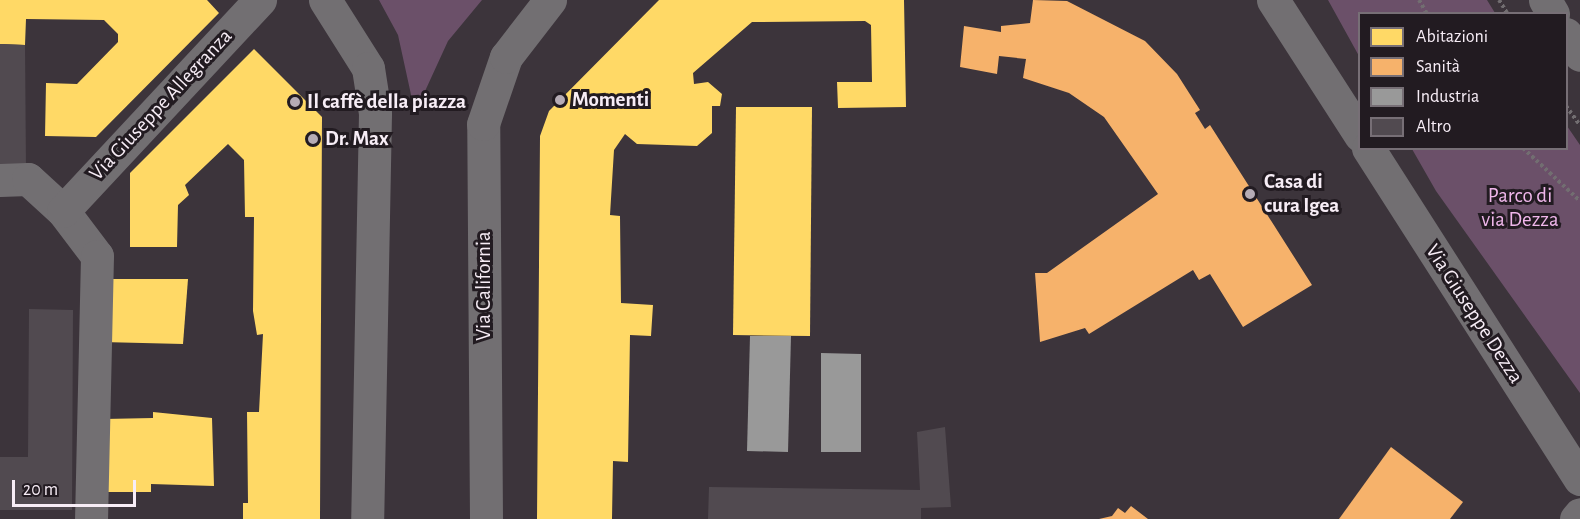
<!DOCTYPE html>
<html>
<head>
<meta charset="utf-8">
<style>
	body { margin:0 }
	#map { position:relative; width:1580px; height:519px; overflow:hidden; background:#3c343b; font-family:"Alegreya Sans",sans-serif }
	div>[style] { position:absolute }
	.green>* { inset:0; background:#6b5069 }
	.homes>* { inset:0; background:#ffd966 }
	.health>* { inset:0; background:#f6b26b }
	.industry>* { inset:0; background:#999 }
	.building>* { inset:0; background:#514a50 }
	.path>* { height:4px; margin-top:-2px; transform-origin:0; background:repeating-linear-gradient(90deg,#726e71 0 3px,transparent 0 6px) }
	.minor>* { height:33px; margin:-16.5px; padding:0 16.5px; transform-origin:16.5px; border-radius:16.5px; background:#726f72 }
	.dots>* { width:16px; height:16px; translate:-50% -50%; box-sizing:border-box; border:3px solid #221b21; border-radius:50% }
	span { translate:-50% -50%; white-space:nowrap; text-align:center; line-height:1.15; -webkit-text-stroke:6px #221b21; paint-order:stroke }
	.poi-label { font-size:21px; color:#f7edf6; font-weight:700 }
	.left { translate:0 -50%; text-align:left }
	.street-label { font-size:21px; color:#f7edf6 }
	.park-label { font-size:21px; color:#efb6ea }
	.legend { position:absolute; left:1358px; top:12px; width:210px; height:138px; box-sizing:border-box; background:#221b21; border:2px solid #776f76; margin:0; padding:8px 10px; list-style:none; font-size:18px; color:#f7edf6 }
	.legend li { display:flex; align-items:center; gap:12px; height:30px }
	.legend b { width:30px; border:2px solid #776f76 }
	.scale { position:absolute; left:12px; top:480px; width:124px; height:27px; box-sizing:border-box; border:3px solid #f7edf6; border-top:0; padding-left:8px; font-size:18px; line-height:21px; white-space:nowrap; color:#f7edf6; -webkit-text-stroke:4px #221b21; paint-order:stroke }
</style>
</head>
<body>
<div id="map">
	<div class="green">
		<div style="clip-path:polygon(379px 0,482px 0,448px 41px,415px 113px,398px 35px)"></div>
		<div style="clip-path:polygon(1328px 0,1487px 0,1495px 13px,1360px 14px,1359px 56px)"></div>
		<div style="clip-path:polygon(1567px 126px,1580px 145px,1580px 393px,1436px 191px,1412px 149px,1566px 148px)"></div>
	</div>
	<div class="homes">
		<div style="clip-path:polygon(0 0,207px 0,219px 13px,96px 137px,45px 136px,46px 83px,77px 84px,118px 42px,118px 34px,104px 20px,26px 19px,25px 45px,0 44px)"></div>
		<div style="clip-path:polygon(659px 0,904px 0,906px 107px,838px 108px,837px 82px,872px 82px,871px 25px,865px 21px,752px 22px,693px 73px,694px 84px,708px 82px,722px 94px,720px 106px,712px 106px,712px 133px,697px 146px,637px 144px,625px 134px,614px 150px,610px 215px,620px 216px,621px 303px,653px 305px,651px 336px,630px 335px,628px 462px,613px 461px,612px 519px,537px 519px,540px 136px,549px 111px)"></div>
		<div style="clip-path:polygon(254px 49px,322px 117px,320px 519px,243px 519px,243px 503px,248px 503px,247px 412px,259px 412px,263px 334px,257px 335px,253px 311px,254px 217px,245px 217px,244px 160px,228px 144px,185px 185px,189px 195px,178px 205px,177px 247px,130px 247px,130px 173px)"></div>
		<div style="clip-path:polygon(736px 107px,812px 107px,810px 336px,733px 335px)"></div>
		<div style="clip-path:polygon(104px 279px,188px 279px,183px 344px,102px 342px)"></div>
		<div style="clip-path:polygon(153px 412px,212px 418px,214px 486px,151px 484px,151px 492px,102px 492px,104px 419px,153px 418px)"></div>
	</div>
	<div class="health">
		<div style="clip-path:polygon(1033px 0,1067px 1px,1145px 41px,1177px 74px,1200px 110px,1195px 113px,1205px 129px,1210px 125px,1312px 285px,1243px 327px,1210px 274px,1199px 280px,1193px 270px,1089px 334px,1085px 328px,1040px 342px,1035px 273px,1047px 273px,1158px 194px,1104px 117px,1069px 93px,1023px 78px,1026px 59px,999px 56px,997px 74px,960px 67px,964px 26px,1001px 32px,1001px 26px,1030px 23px)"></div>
		<div style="clip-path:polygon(1391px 447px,1463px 502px,1450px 519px,1339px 519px)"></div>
		<div style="clip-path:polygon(1131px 506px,1148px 519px,1099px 519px,1112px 516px,1118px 508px,1125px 513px)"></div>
	</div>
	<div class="industry">
		<div style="clip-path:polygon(750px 336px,791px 336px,788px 452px,747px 451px)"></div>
		<div style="clip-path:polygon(821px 353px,861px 354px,861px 452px,821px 452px)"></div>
	</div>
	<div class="building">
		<div style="clip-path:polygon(0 44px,25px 45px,26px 173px,0 172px)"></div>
		<div style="clip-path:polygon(29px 309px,73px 310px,72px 510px,0 510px,0 457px,28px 457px)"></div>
		<div style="clip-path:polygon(945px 427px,951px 507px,921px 508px,921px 519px,708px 519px,709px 487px,920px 490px,917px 432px)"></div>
	</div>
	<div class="path">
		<div style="left:1419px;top:0;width:16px;rotate:60deg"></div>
		<div style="left:1499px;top:0;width:15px;rotate:58deg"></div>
		<div style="left:1566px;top:106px;width:24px;rotate:54deg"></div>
		<div style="left:1523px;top:148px;width:78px;rotate:42.9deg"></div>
	</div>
	<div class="minor">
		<div style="left:325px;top:0;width:80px;rotate:57.7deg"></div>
		<div style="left:368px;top:68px;width:46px;rotate:81.2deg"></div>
		<div style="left:375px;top:113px;width:406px;rotate:91.1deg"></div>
		<div style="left:1273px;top:0;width:161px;rotate:57.2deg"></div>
		<div style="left:1545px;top:0;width:16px;rotate:60deg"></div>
		<div style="left:1566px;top:34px;width:25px;rotate:56deg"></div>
		<div style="left:1368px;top:148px;width:393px;rotate:57.4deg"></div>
		<div style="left:0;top:180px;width:28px;rotate:-2deg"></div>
		<div style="left:28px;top:179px;width:47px;rotate:42.4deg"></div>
		<div style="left:63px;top:211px;width:56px;rotate:52.9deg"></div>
		<div style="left:97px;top:256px;width:263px;rotate:91.3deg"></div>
		<div style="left:63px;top:211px;width:289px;rotate:-47deg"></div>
		<div style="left:486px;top:519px;width:395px;rotate:-90.4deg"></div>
		<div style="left:483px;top:124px;width:71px;rotate:-71.1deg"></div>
		<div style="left:506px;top:57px;width:72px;rotate:-52.3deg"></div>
		<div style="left:1576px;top:519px;width:6px;rotate:-51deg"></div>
	</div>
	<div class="dots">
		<div style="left:560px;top:100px;background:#b6acb5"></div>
		<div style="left:295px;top:102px;background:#b6acb5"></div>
		<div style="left:313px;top:139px;background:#b6acb5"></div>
		<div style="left:1250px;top:194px;background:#b6acb5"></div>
	</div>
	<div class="poi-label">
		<span class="left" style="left:572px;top:100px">Momenti</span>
		<span class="left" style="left:307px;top:102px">Il caffè della piazza</span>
		<span class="left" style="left:325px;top:139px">Dr. Max</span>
		<span class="left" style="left:1264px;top:194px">Casa di<br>cura Igea</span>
	</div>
	<div class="street-label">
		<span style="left:161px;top:105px;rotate:-47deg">Via Giuseppe Allegranza</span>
		<span style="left:484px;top:286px;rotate:-90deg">Via California</span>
		<span style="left:1474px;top:314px;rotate:57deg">Via Giuseppe Dezza</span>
	</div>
	<div class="park-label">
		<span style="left:1520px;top:208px">Parco di<br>via Dezza</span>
	</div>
	<ul class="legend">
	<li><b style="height:16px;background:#ffd966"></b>Abitazioni</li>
	<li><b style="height:16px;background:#f6b26b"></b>Sanità</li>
	<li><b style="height:16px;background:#999"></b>Industria</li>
	<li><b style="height:16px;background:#514a50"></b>Altro</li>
	</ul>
	<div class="scale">20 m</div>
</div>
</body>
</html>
